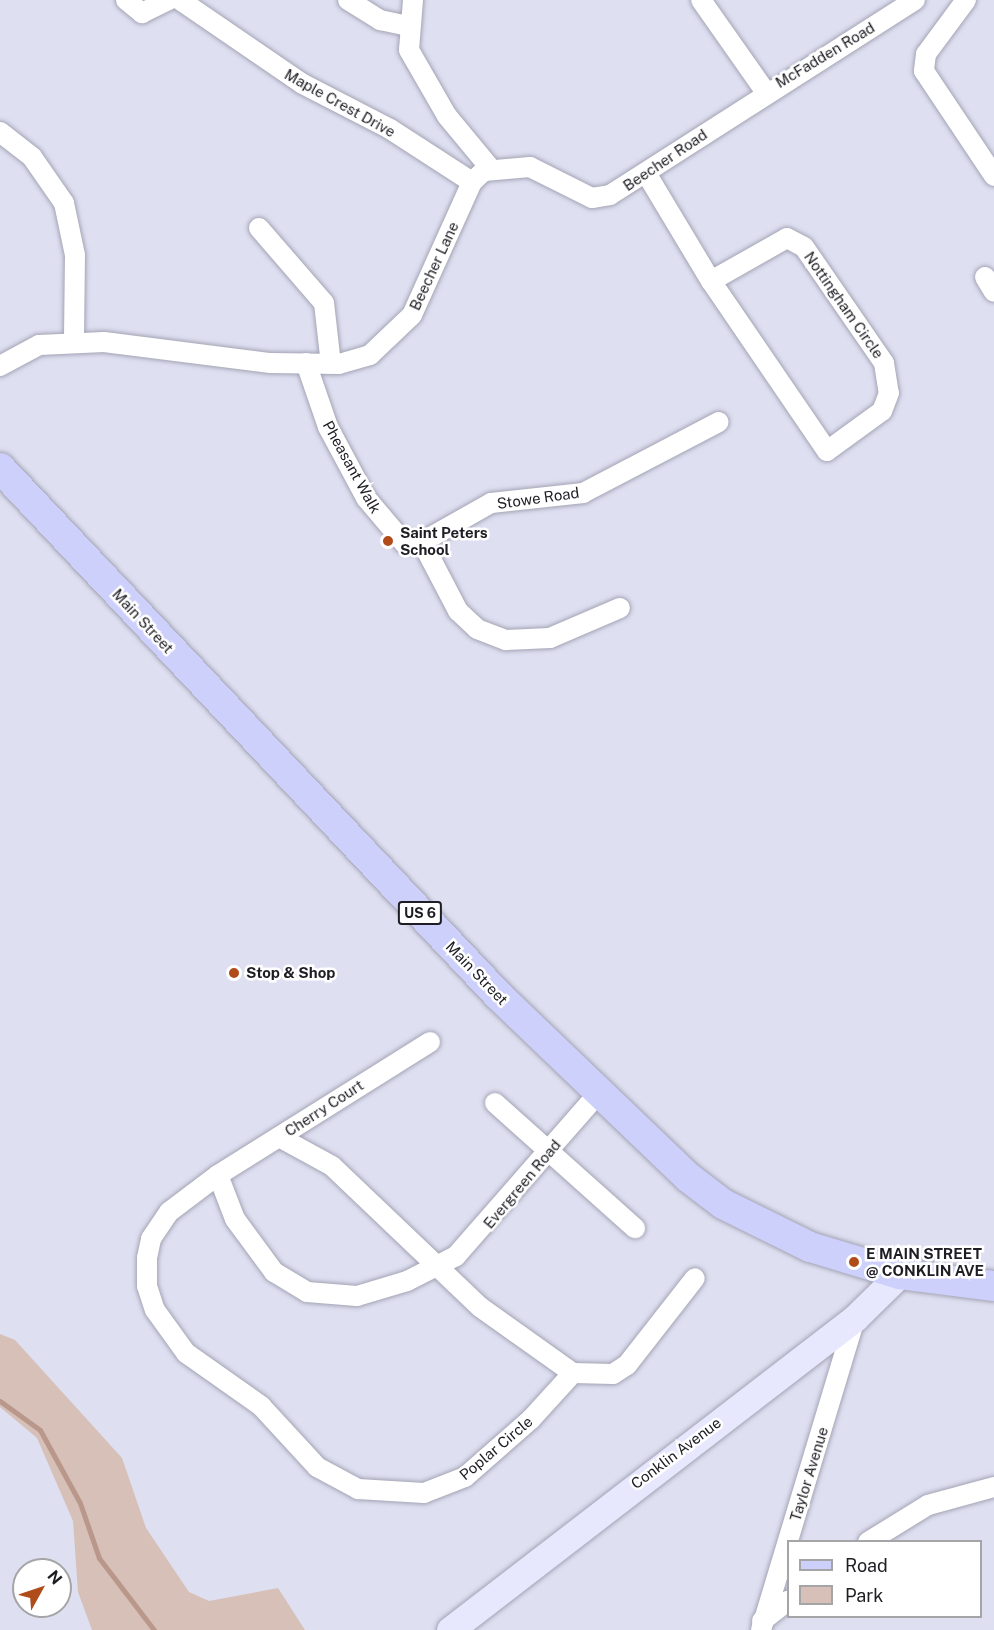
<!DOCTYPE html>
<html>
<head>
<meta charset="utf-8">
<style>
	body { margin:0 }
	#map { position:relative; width:994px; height:1630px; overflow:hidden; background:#dedff1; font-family:"Public Sans",sans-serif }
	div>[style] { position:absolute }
	.green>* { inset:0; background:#d6c0b7 }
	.stream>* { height:5px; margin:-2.5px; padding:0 2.5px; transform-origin:2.5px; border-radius:2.5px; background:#b9988b }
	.roads { filter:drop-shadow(0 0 2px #a3a4b4) drop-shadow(0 0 2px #a3a4b4) }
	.street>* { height:20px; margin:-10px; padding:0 10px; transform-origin:10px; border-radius:10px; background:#fff }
	.secondary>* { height:27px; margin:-13.5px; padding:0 13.5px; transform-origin:13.5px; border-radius:13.5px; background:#e7e7fe }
	.primary>* { height:30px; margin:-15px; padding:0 15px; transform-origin:15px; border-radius:15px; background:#ced0fc }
	.dots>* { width:16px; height:16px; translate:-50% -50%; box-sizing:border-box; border:3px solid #fff; border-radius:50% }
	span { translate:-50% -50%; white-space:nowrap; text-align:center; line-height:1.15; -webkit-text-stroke:5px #fff; paint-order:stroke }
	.shield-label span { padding:2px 4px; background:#fff; border:2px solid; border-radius:4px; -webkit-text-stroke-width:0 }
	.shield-label { font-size:14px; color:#1d1d23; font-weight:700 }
	.street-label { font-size:15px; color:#1d1d23 }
	.poi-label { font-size:15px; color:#1d1d23; font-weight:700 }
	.left { translate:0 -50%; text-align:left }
	.legend { position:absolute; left:787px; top:1540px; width:195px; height:78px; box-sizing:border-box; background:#fff; border:2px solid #a5a5a7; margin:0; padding:8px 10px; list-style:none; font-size:18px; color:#1d1d23 }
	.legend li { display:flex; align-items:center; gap:12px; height:30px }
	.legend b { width:30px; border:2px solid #a5a5a7 }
	.north { position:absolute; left:12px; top:1558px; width:60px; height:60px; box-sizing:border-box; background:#fff; border:2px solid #a5a5a7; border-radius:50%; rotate:50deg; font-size:16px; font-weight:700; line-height:24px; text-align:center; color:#1d1d23 }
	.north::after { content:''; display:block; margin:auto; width:21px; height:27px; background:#b04b1a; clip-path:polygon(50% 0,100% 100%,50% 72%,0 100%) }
</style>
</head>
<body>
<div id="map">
	<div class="green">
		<div style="clip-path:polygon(0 1334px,15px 1340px,122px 1458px,146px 1528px,189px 1592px,209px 1601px,278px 1588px,305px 1630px,92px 1630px,78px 1592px,73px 1521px,37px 1438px,0 1407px)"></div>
	</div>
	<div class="stream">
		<div style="left:0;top:1401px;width:49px;rotate:35.9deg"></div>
		<div style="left:40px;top:1430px;width:83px;rotate:61.3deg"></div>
		<div style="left:80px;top:1503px;width:58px;rotate:70.9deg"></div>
		<div style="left:99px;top:1558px;width:91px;rotate:52.6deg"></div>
	</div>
	<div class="roads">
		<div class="street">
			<div style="left:126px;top:0;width:21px;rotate:39deg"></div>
			<div style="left:142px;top:13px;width:30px;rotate:-26deg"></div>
			<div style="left:180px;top:0;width:147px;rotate:34.4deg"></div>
			<div style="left:301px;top:83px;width:100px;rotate:27.3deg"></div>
			<div style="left:390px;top:129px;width:98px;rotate:32.9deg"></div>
			<div style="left:348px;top:0;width:38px;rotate:32deg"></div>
			<div style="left:380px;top:20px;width:30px;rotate:12deg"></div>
			<div style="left:413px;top:0;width:50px;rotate:94.6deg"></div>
			<div style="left:409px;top:50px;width:76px;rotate:60.1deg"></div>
			<div style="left:447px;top:116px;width:69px;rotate:50.3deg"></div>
			<div style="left:701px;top:0;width:111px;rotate:54.9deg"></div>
			<div style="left:966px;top:0;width:67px;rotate:126.5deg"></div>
			<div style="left:926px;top:54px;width:17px;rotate:97deg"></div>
			<div style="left:924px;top:71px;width:126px;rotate:56.3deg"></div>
			<div style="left:0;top:132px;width:41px;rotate:38deg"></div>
			<div style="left:32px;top:157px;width:56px;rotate:55.2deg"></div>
			<div style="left:64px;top:203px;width:53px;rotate:78.1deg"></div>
			<div style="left:75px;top:255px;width:88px;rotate:90.7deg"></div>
			<div style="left:646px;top:173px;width:126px;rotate:59deg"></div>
			<div style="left:259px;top:228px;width:99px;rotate:49.1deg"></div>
			<div style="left:324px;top:303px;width:61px;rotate:83.5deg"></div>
			<div style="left:787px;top:238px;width:19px;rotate:28deg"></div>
			<div style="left:804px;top:247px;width:141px;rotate:55.4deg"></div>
			<div style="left:884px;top:363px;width:30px;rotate:81deg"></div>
			<div style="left:889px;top:393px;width:19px;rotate:111deg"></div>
			<div style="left:882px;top:411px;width:68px;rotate:144deg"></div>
			<div style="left:827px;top:451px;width:206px;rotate:-124.3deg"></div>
			<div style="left:711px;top:281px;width:87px;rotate:-29.5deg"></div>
			<div style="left:985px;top:277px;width:17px;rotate:59deg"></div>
			<div style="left:306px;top:363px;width:68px;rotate:71deg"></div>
			<div style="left:328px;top:427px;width:81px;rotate:61.8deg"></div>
			<div style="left:366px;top:498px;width:59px;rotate:49.8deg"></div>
			<div style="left:404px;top:543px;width:18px;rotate:-3deg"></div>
			<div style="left:422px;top:542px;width:79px;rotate:-29.5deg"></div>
			<div style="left:491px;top:503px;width:93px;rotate:-6.2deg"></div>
			<div style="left:583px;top:493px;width:153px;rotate:-27.6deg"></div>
			<div style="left:0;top:366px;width:44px;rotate:-28.3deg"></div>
			<div style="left:39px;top:345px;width:65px;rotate:-2.6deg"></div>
			<div style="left:104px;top:342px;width:168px;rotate:7.2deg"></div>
			<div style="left:271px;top:363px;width:68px;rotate:0.8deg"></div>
			<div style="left:339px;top:364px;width:32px;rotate:-16deg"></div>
			<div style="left:370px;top:355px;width:58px;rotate:-43.6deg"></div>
			<div style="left:412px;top:315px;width:146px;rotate:-65.7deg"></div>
			<div style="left:472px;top:182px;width:16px;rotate:-43deg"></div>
			<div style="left:484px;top:171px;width:46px;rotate:-5deg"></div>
			<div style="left:530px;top:167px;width:69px;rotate:26.6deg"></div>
			<div style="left:592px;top:198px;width:18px;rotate:-9deg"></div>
			<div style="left:610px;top:195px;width:362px;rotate:-32.6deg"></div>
			<div style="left:422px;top:542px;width:78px;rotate:62.4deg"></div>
			<div style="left:458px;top:611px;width:26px;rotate:43deg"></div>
			<div style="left:477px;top:629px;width:31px;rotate:21deg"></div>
			<div style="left:506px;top:640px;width:44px;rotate:-2.6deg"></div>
			<div style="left:550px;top:638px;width:76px;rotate:-23.2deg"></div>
			<div style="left:430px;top:1042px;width:250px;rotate:147.9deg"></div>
			<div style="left:218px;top:1175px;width:61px;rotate:142.9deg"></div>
			<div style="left:169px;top:1212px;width:32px;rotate:124deg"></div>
			<div style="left:151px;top:1239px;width:19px;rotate:102deg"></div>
			<div style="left:147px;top:1258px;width:28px;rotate:90deg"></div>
			<div style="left:147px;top:1286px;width:25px;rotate:72deg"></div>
			<div style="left:155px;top:1310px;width:53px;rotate:54.2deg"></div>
			<div style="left:186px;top:1353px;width:92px;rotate:35.2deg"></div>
			<div style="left:261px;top:1406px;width:83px;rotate:47.4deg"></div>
			<div style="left:317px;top:1467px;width:47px;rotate:28.2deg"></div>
			<div style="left:358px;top:1489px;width:66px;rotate:3.5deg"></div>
			<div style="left:424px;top:1493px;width:44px;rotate:-21.3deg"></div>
			<div style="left:465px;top:1477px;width:88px;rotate:-41.3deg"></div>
			<div style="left:531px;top:1419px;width:62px;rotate:-47.6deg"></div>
			<div style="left:495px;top:1103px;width:188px;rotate:41.8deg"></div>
			<div style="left:279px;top:1137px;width:60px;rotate:28.7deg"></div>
			<div style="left:332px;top:1166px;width:204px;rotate:43.6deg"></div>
			<div style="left:480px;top:1307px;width:114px;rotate:35.4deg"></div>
			<div style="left:573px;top:1373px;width:40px;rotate:1.4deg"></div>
			<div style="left:613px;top:1374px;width:17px;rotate:-33deg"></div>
			<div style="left:627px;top:1365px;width:110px;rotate:-52deg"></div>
			<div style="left:218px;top:1175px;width:47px;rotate:68.9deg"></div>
			<div style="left:235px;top:1219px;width:66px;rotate:53.7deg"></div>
			<div style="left:274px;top:1272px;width:39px;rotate:31deg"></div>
			<div style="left:307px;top:1292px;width:50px;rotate:4.6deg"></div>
			<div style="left:357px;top:1296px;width:52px;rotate:-16.7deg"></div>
			<div style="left:407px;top:1281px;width:55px;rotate:-27deg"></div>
			<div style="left:456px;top:1256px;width:214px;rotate:-48.8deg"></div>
			<div style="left:868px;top:1542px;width:70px;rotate:-31.7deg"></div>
			<div style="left:928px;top:1505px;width:68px;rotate:-15.3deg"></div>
			<div style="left:762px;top:1621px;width:33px;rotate:-38deg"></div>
			<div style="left:761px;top:1630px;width:326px;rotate:-73.2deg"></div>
		</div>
		<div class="secondary">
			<div style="left:450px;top:1630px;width:511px;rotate:-37.61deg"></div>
			<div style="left:855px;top:1318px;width:63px;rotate:-44.4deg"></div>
		</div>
		<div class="primary">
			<div style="left:0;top:468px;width:726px;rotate:46.62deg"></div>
			<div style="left:499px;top:996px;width:263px;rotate:43.8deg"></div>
			<div style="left:689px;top:1178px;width:43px;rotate:37.4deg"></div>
			<div style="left:723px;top:1204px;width:97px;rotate:26.3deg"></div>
			<div style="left:810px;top:1247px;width:94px;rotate:16.7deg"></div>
			<div style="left:900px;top:1274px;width:95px;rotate:7.3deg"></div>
		</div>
	</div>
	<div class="dots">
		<div style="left:388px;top:541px;background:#b04b1a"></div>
		<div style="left:234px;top:973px;background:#b04b1a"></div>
		<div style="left:854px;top:1262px;background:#b04b1a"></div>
	</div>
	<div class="shield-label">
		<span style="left:420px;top:913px">US 6</span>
	</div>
	<div class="street-label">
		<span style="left:825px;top:55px;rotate:-31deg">McFadden Road</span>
		<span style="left:340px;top:103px;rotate:29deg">Maple Crest Drive</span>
		<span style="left:665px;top:160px;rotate:-34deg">Beecher Road</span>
		<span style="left:434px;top:266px;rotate:-65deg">Beecher Lane</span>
		<span style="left:844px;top:305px;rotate:55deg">Nottingham Circle</span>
		<span style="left:352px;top:467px;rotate:61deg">Pheasant Walk</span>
		<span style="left:538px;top:498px;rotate:-8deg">Stowe Road</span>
		<span style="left:143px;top:621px;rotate:47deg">Main Street</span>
		<span style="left:477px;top:973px;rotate:46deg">Main Street</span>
		<span style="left:324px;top:1108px;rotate:-33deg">Cherry Court</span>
		<span style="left:522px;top:1184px;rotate:-50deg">Evergreen Road</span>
		<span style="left:496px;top:1448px;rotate:-40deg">Poplar Circle</span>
		<span style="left:676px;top:1453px;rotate:-37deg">Conklin Avenue</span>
		<span style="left:809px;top:1474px;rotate:-73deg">Taylor Avenue</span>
	</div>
	<div class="poi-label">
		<span class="left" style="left:400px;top:541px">Saint Peters<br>School</span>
		<span class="left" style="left:246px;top:973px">Stop &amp; Shop</span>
		<span class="left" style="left:866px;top:1262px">E MAIN STREET<br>@ CONKLIN AVE</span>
	</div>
	<ul class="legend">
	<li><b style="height:8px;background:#ced0fc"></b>Road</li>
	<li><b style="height:16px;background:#d6c0b7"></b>Park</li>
	</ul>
	<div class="north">N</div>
</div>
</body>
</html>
